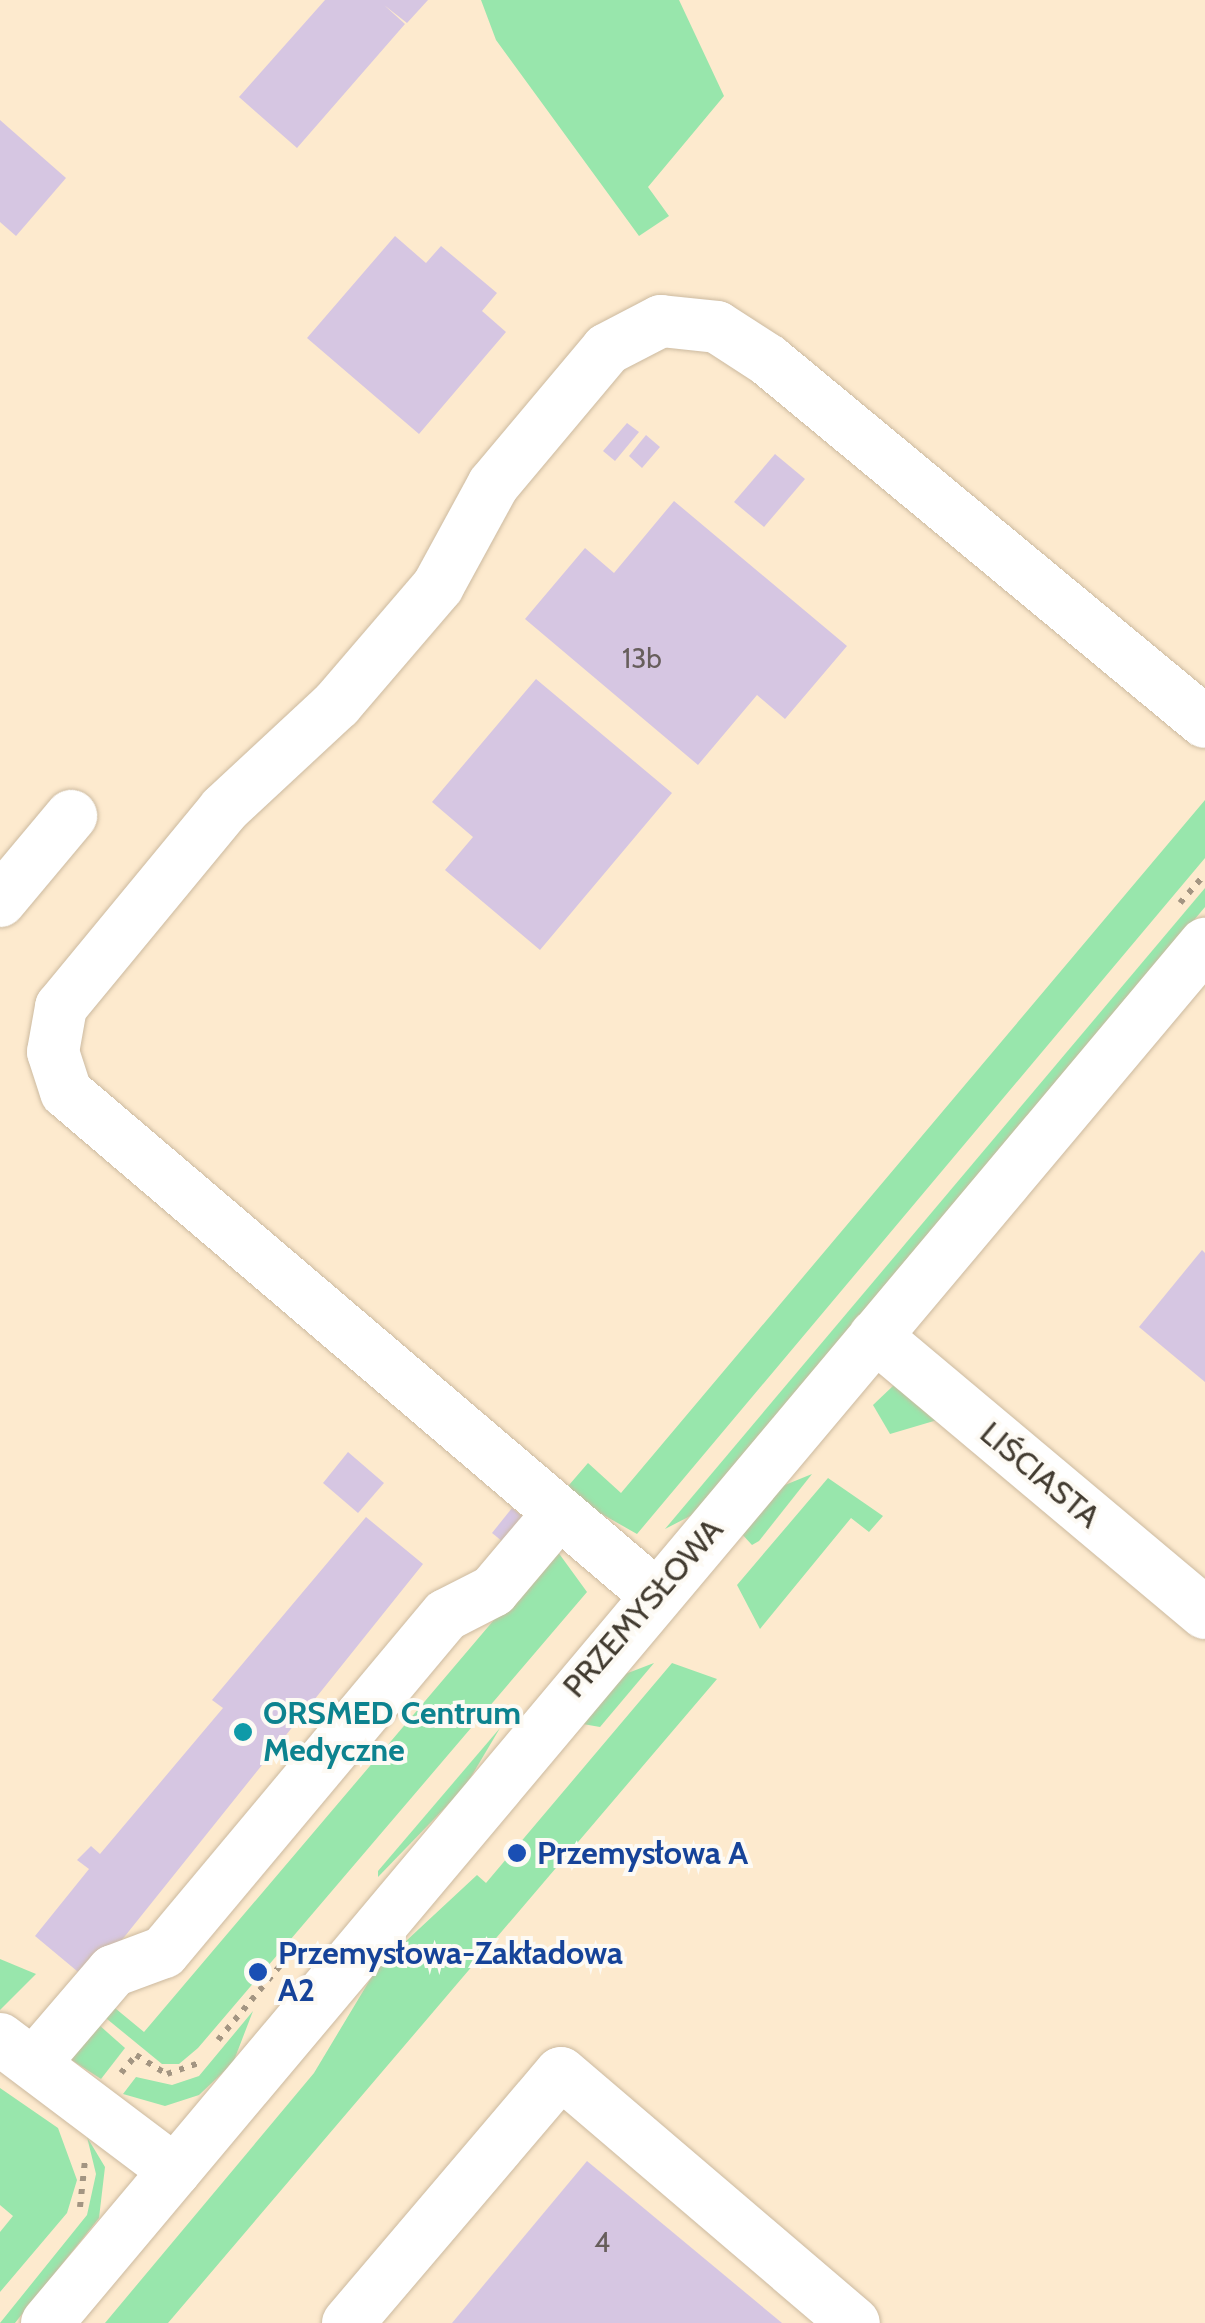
<!DOCTYPE html>
<html>
<head>
<meta charset="utf-8">
<style>
	body { margin:0 }
	#map { position:relative; width:1205px; height:2323px; overflow:hidden; background:#fdeace; font-family:Cabin,sans-serif }
	div>[style] { position:absolute }
	.green>* { inset:0; background:#98e6ac }
	.building>* { inset:0; background:#d6c6e2 }
	.path>* { height:6px; margin-top:-3px; transform-origin:0; background:repeating-linear-gradient(90deg,#a39582 0 5px,transparent 0 13px) }
	.roads { filter:drop-shadow(0 0 2px #ccbaa0) drop-shadow(0 0 2px #ccbaa0) }
	.minor>* { height:52px; margin:-26px; padding:0 26px; transform-origin:26px; border-radius:26px; background:#fff }
	.dots>* { width:28px; height:28px; translate:-50% -50%; box-sizing:border-box; border:5px solid #fdfaf4; border-radius:50% }
	span { translate:-50% -50%; white-space:nowrap; text-align:center; line-height:1.15; -webkit-text-stroke:8px #fdfaf4; paint-order:stroke }
	.number-label { font-size:28px; color:#675e5c }
	.number-label span { -webkit-text-stroke-width:0 }
	.street-label { font-size:32px; color:#423b30 }
	.culture-label { font-size:32px; color:#0d838f; font-weight:700 }
	.left { translate:0 -50%; text-align:left }
	.transit-label { font-size:32px; color:#164399; font-weight:700 }
</style>
</head>
<body>
<div id="map">
	<div class="green">
		<div style="clip-path:polygon(481px 0,679px 0,724px 96px,648px 187px,669px 216px,639px 236px,496px 40px)"></div>
		<div style="clip-path:polygon(1205px 800px,1205px 858px,637px 1534px,563px 1492px,588px 1463px,621px 1493px)"></div>
		<div style="clip-path:polygon(1205px 888px,1205px 907px,698px 1512px,665px 1529px)"></div>
		<div style="clip-path:polygon(894px 1385px,944px 1418px,890px 1434px,873px 1405px)"></div>
		<div style="clip-path:polygon(812px 1474px,759px 1541px,752px 1545px,740px 1532px,780px 1487px)"></div>
		<div style="clip-path:polygon(828px 1478px,883px 1516px,869px 1532px,851px 1518px,760px 1629px,737px 1585px)"></div>
		<div style="clip-path:polygon(555px 1548px,587px 1592px,198px 2048px,179px 2064px,162px 2064px,96px 2010px,104px 1999px,144px 2032px)"></div>
		<div style="clip-path:polygon(654px 1663px,600px 1727px,583px 1724px,620px 1676px)"></div>
		<div style="clip-path:polygon(672px 1663px,717px 1679px,168px 2323px,105px 2323px,314px 2073px,377px 1968px,477px 1875px,486px 1883px)"></div>
		<div style="clip-path:polygon(500px 1728px,465px 1787px,378px 1877px,378px 1871px)"></div>
		<div style="clip-path:polygon(0 1959px,36px 1974px,0 2010px)"></div>
		<div style="clip-path:polygon(253px 2011px,233px 2063px,199px 2095px,165px 2106px,123px 2094px,136px 2077px,172px 2085px,199px 2076px)"></div>
		<div style="clip-path:polygon(90px 2017px,125px 2048px,101px 2079px,67px 2057px)"></div>
		<div style="clip-path:polygon(0 2088px,58px 2128px,77px 2180px,67px 2213px,0 2292px,0 2232px,13px 2216px,0 2205px)"></div>
		<div style="clip-path:polygon(87px 2137px,105px 2167px,99px 2218px,15px 2323px,0 2323px,87px 2215px,96px 2174px)"></div>
	</div>
	<div class="building">
		<div style="clip-path:polygon(325px 0,428px 0,407px 23px,384px 5px,405px 24px,297px 148px,239px 97px)"></div>
		<div style="clip-path:polygon(0 120px,66px 178px,16px 236px,0 222px)"></div>
		<div style="clip-path:polygon(395px 236px,426px 263px,441px 246px,497px 293px,482px 311px,506px 332px,419px 434px,307px 338px)"></div>
		<div style="clip-path:polygon(627px 423px,639px 432px,615px 461px,603px 451px)"></div>
		<div style="clip-path:polygon(646px 435px,660px 447px,642px 468px,629px 456px)"></div>
		<div style="clip-path:polygon(775px 454px,805px 479px,764px 527px,734px 502px)"></div>
		<div style="clip-path:polygon(674px 501px,847px 646px,785px 719px,757px 695px,698px 765px,525px 619px,585px 548px,614px 573px)"></div>
		<div style="clip-path:polygon(536px 679px,672px 793px,540px 950px,445px 870px,473px 837px,432px 802px)"></div>
		<div style="clip-path:polygon(1202px 1250px,1205px 1253px,1205px 1382px,1139px 1327px)"></div>
		<div style="clip-path:polygon(348px 1452px,384px 1483px,358px 1513px,323px 1483px)"></div>
		<div style="clip-path:polygon(512px 1508px,533px 1525px,513px 1550px,492px 1533px)"></div>
		<div style="clip-path:polygon(366px 1517px,423px 1564px,89px 1981px,35px 1936px,89px 1869px,77px 1860px,91px 1846px,100px 1854px,223px 1708px,212px 1700px)"></div>
		<div style="clip-path:polygon(587px 2161px,782px 2323px,452px 2323px)"></div>
	</div>
	<div class="path">
		<div style="left:1180px;top:903px;width:38px;rotate:-49deg"></div>
		<div style="left:218px;top:2040px;width:126px;rotate:-50.1deg"></div>
		<div style="left:121px;top:2073px;width:23px;rotate:-50deg"></div>
		<div style="left:136px;top:2055px;width:36px;rotate:32deg"></div>
		<div style="left:167px;top:2074px;width:36px;rotate:-19deg"></div>
		<div style="left:80px;top:2207px;width:47px;rotate:-83.9deg"></div>
	</div>
	<div class="roads">
		<div class="minor">
			<div style="left:0;top:901px;width:111px;rotate:-50.1deg"></div>
			<div style="left:875px;top:1336px;width:431px;rotate:40deg"></div>
			<div style="left:656px;top:1595px;width:775px;rotate:-139.55deg"></div>
			<div style="left:66px;top:1092px;width:42px;rotate:-108deg"></div>
			<div style="left:53px;top:1052px;width:46px;rotate:-79.9deg"></div>
			<div style="left:61px;top:1007px;width:256px;rotate:-50.5deg"></div>
			<div style="left:224px;top:809px;width:154px;rotate:-42.9deg"></div>
			<div style="left:337px;top:704px;width:155px;rotate:-49.4deg"></div>
			<div style="left:438px;top:586px;width:115px;rotate:-61.4deg"></div>
			<div style="left:493px;top:485px;width:177px;rotate:-50deg"></div>
			<div style="left:607px;top:349px;width:61px;rotate:-27.4deg"></div>
			<div style="left:661px;top:321px;width:56px;rotate:6.1deg"></div>
			<div style="left:717px;top:327px;width:61px;rotate:32.9deg"></div>
			<div style="left:768px;top:360px;width:567px;rotate:39.64deg"></div>
			<div style="left:0;top:2039px;width:219px;rotate:37deg"></div>
			<div style="left:35px;top:2062px;width:120px;rotate:-49.4deg"></div>
			<div style="left:113px;top:1971px;width:54px;rotate:-20.4deg"></div>
			<div style="left:164px;top:1952px;width:439px;rotate:-50.1deg"></div>
			<div style="left:446px;top:1615px;width:53px;rotate:-27.1deg"></div>
			<div style="left:493px;top:1591px;width:102px;rotate:-49.8deg"></div>
			<div style="left:47px;top:2323px;width:1801px;rotate:-49.98deg"></div>
			<div style="left:348px;top:2323px;width:328px;rotate:-49.6deg"></div>
			<div style="left:561px;top:2073px;width:385px;rotate:40.5deg"></div>
		</div>
	</div>
	<div class="dots">
		<div style="left:243px;top:1732px;background:#0f9aa8"></div>
		<div style="left:517px;top:1853px;background:#1a4fb4"></div>
		<div style="left:258px;top:1972px;background:#1a4fb4"></div>
	</div>
	<div class="number-label">
		<span style="left:642px;top:658px">13b</span>
		<span style="left:602px;top:2242px">4</span>
	</div>
	<div class="street-label">
		<span style="left:1040px;top:1475px;rotate:40deg">LIŚCIASTA</span>
		<span style="left:643px;top:1608px;rotate:-49deg">PRZEMYSŁOWA</span>
	</div>
	<div class="culture-label">
		<span class="left" style="left:263px;top:1732px">ORSMED Centrum<br>Medyczne</span>
	</div>
	<div class="transit-label">
		<span class="left" style="left:537px;top:1853px">Przemysłowa A</span>
		<span class="left" style="left:278px;top:1972px">Przemysłowa-Zakładowa<br>A2</span>
	</div>
</div>
</body>
</html>
